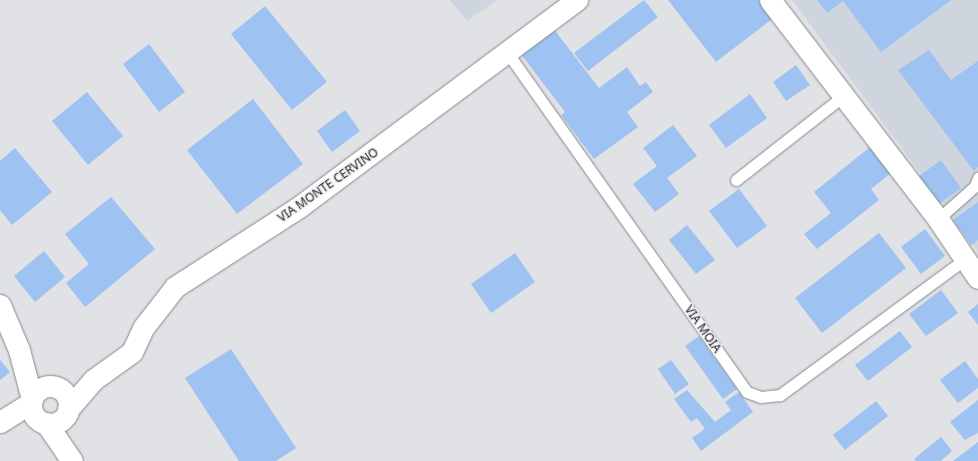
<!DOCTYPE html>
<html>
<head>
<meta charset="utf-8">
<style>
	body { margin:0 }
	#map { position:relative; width:978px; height:461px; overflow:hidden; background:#e0e2e5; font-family:"Noto Sans",sans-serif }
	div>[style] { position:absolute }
	.built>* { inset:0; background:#cfd5de }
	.building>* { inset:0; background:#9ec2f1 }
	.roads { filter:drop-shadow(0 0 1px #878a8c) drop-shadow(0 0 1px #878a8c) }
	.service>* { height:11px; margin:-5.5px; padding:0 5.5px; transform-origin:5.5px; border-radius:5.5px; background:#fff }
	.minor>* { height:21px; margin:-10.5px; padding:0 10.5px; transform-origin:10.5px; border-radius:10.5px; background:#fff }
	.minor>.ring { margin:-10.5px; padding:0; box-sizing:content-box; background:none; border:21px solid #fff; border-radius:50% }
	span { translate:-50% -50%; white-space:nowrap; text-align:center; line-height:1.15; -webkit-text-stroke:3px #edeff2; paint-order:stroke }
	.street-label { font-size:12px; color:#252627 }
</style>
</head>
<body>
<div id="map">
	<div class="built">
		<div style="clip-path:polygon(450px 0,497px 0,467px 21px)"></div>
		<div style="clip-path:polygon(792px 0,978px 0,978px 251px)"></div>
	</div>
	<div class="building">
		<div style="clip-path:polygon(644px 0,658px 17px,588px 71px,574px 53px)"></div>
		<div style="clip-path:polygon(668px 0,758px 0,772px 19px,716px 62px)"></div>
		<div style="clip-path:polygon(817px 0,951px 0,881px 52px,843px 1px,827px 13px)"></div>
		<div style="clip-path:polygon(265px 6px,327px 82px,292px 110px,231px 34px)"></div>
		<div style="clip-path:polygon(553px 28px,599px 88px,627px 67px,640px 86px,646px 82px,653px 92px,627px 112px,638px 127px,594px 159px,561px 115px,565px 112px,520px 53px)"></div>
		<div style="clip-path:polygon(149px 44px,185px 92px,159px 112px,123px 64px)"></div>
		<div style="clip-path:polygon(929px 50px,951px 80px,978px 61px,978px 167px,974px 171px,898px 70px)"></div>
		<div style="clip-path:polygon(796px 65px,810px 85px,786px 101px,773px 82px)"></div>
		<div style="clip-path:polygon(87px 92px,123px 136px,88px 165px,52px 121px)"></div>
		<div style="clip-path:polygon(750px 94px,767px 118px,726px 148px,709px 125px)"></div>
		<div style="clip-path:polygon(253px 99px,303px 164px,237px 214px,187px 150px)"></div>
		<div style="clip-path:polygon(345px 110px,360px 131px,332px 152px,317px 131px)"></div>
		<div style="clip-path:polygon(673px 125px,697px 156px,667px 178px,679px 194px,655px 212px,633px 184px,657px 166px,643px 148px)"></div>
		<div style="clip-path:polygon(870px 147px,891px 173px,871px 189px,879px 200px,817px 249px,804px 234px,831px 213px,814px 192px)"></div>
		<div style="clip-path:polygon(15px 148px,52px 192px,12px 225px,0 210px,0 161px)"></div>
		<div style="clip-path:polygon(941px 160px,961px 188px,938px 205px,918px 177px)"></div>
		<div style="clip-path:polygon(739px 189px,767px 226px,737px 248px,709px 211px)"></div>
		<div style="clip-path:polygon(111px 197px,155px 249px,85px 307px,66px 283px,89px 264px,65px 234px)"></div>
		<div style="clip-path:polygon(978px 202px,978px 240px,971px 245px,953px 220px)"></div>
		<div style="clip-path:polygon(687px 225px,715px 260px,696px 274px,669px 240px)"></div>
		<div style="clip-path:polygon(925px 229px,945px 256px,921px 274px,901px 247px)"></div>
		<div style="clip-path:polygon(879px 233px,906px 268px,822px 333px,795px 298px)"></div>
		<div style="clip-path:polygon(44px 251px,65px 277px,35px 302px,14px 276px)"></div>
		<div style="clip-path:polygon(515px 253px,535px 282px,491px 313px,471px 284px)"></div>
		<div style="clip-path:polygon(941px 290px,958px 313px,926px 336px,909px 314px)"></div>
		<div style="clip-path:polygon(978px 304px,978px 325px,968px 312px)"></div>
		<div style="clip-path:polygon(900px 331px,912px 347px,868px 381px,855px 365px)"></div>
		<div style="clip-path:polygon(699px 336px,737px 389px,723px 399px,685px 346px)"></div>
		<div style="clip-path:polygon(231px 349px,296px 448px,276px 461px,239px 461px,185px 378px)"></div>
		<div style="clip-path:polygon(0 360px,10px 372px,0 380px)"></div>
		<div style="clip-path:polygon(671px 360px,689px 384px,675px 394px,658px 369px)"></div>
		<div style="clip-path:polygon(965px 361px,978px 379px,978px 388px,958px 403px,940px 380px)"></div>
		<div style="clip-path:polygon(687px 390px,715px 422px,731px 410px,725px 402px,739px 392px,753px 412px,701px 451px,692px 438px,705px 429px,697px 418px,691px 422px,674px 399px)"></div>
		<div style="clip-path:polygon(978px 400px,978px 433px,965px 440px,950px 422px)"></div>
		<div style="clip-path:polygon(876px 401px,888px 416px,845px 450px,833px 435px)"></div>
		<div style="clip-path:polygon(941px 437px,952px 451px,941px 461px,916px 461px,914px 459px)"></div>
		<div style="clip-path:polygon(978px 442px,978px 461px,953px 461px)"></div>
	</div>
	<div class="roads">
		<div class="service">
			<div style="left:507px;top:52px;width:416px;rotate:54.8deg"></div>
			<div style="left:747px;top:392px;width:15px;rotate:20deg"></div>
			<div style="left:761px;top:397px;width:19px;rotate:-6deg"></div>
			<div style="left:780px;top:395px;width:228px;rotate:-36.3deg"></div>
			<div style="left:736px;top:180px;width:135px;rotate:-38.1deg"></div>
			<div style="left:938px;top:219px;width:50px;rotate:-41.7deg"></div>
			<div style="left:975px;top:186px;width:9px;rotate:-69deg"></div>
		</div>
		<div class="minor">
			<div style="left:770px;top:0;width:276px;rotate:52.5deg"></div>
			<div style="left:938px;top:219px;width:71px;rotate:55.9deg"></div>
			<div style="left:0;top:305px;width:49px;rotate:67.1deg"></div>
			<div style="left:19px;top:350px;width:51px;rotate:75.1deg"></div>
			<div class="ring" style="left:31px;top:386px;width:17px;height:17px"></div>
			<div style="left:68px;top:409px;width:38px;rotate:-49deg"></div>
			<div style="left:93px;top:380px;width:48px;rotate:-35.7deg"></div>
			<div style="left:132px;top:352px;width:26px;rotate:-65deg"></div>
			<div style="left:143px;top:328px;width:52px;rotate:-52deg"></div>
			<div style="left:175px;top:287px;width:148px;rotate:-32.8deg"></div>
			<div style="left:299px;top:207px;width:347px;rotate:-36.7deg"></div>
			<div style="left:0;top:422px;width:36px;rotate:-32deg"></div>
			<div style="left:46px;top:423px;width:46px;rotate:55.6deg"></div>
		</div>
	</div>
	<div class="street-label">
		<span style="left:328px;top:185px;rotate:-35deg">VIA MONTE CERVINO</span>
		<span style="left:703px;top:329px;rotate:55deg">VIA MOIA</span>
	</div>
</div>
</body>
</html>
